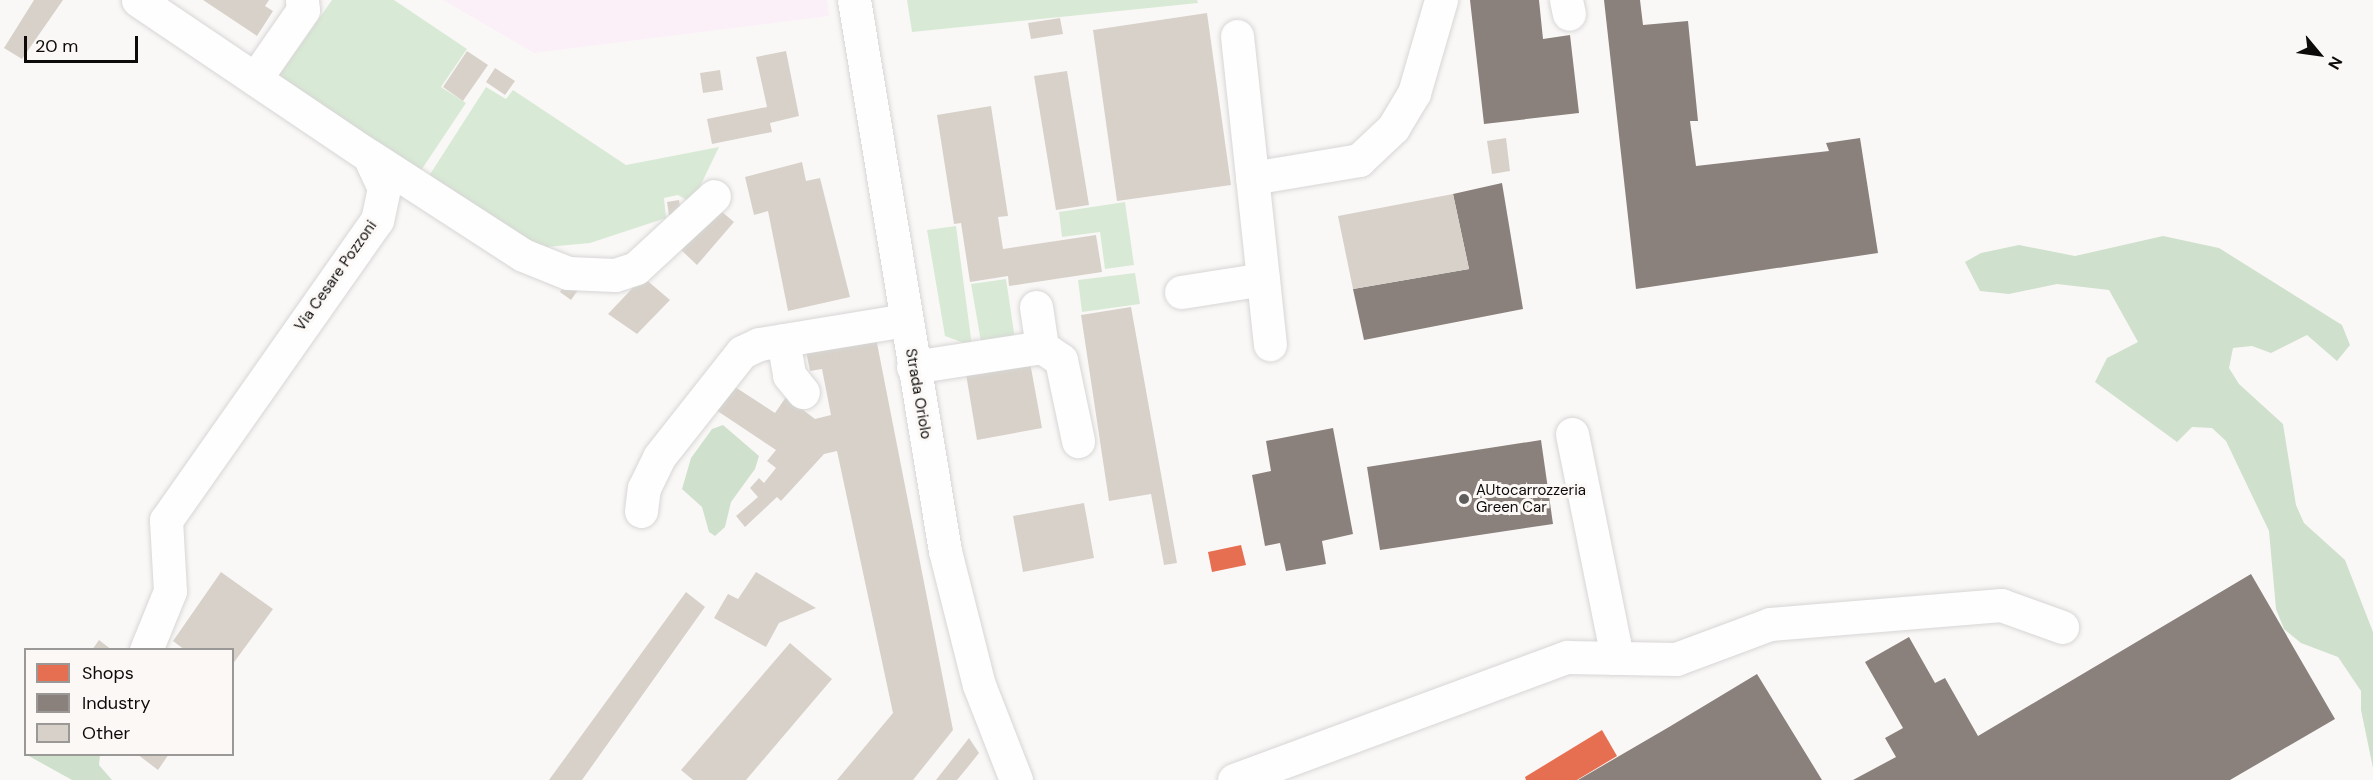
<!DOCTYPE html>
<html>
<head>
<meta charset="utf-8">
<style>
	body { margin:0 }
	#map { position:relative; width:2373px; height:780px; overflow:hidden; background:#faf8f7; font-family:"DM Sans",sans-serif }
	div>[style] { position:absolute }
	.industrial>* { inset:0; background:#fbeff8 }
	.green>* { inset:0; background:#d8ead5 }
	.forest>* { inset:0; background:#cfe0cc }
	.shops>* { inset:0; background:#e76f51 }
	.industry>* { inset:0; background:#8a817c }
	.building>* { inset:0; background:#d7d1c9 }
	.roads { filter:drop-shadow(0 0 2px #d7d6d5) drop-shadow(0 0 2px #d7d6d5) }
	.minor>* { height:33px; margin:-16.5px; padding:0 16.5px; transform-origin:16.5px; border-radius:16.5px; background:#fefefe }
	.dots>* { width:16px; height:16px; translate:-50% -50%; box-sizing:border-box; border:3px solid #fbf8f6; border-radius:50% }
	span { translate:-50% -50%; white-space:nowrap; text-align:center; line-height:1.15; -webkit-text-stroke:6px #fbf8f6; paint-order:stroke }
	.street-label { font-size:15px; color:#0c0b0a }
	.poi-label { font-size:15px; color:#0c0b0a }
	.left { translate:0 -50%; text-align:left }
	.legend { position:absolute; left:24px; top:648px; width:210px; height:108px; box-sizing:border-box; background:#fbf8f6; border:2px solid #9b9998; margin:0; padding:8px 10px; list-style:none; font-size:18px; color:#0c0b0a }
	.legend li { display:flex; align-items:center; gap:12px; height:30px }
	.legend b { width:30px; border:2px solid #9b9998 }
	.north { position:absolute; left:2289px; top:24px; width:60px; height:60px; -webkit-text-stroke:4px #fbf8f6; paint-order:stroke; rotate:119deg; font-size:16px; font-weight:700; line-height:24px; text-align:center; color:#0c0b0a }
	.north::after { content:''; display:block; margin:auto; width:21px; height:27px; background:#0c0b0a; clip-path:polygon(50% 0,100% 100%,50% 72%,0 100%) }
	.scale { position:absolute; left:24px; top:36px; width:114px; height:27px; box-sizing:border-box; border:3px solid #0c0b0a; border-top:0; padding-left:8px; font-size:18px; line-height:21px; white-space:nowrap; color:#0c0b0a; -webkit-text-stroke:4px #fbf8f6; paint-order:stroke }
</style>
</head>
<body>
<div id="map">
	<div class="industrial">
		<div style="clip-path:polygon(443px 0,827px 0,829px 16px,534px 53px)"></div>
	</div>
	<div class="green">
		<div style="clip-path:polygon(332px 0,394px 0,467px 49px,441px 87px,466px 103px,420px 172px,278px 77px)"></div>
		<div style="clip-path:polygon(907px 0,1197px 0,1198px 3px,912px 32px)"></div>
		<div style="clip-path:polygon(486px 87px,506px 99px,513px 90px,626px 165px,719px 147px,692px 203px,678px 195px,664px 198px,666px 218px,590px 243px,547px 247px,521px 239px,427px 179px)"></div>
		<div style="clip-path:polygon(1125px 202px,1134px 265px,1105px 269px,1100px 232px,1062px 237px,1059px 212px)"></div>
		<div style="clip-path:polygon(956px 226px,972px 346px,945px 336px,927px 230px)"></div>
		<div style="clip-path:polygon(1135px 273px,1140px 304px,1082px 312px,1078px 280px)"></div>
		<div style="clip-path:polygon(1006px 279px,1015px 339px,981px 342px,971px 284px)"></div>
	</div>
	<div class="forest">
		<div style="clip-path:polygon(2163px 236px,2219px 248px,2342px 325px,2350px 345px,2337px 361px,2307px 335px,2271px 353px,2252px 346px,2233px 348px,2229px 368px,2239px 384px,2283px 424px,2296px 505px,2304px 523px,2345px 560px,2373px 632px,2373px 768px,2361px 710px,2361px 691px,2338px 657px,2301px 643px,2284px 629px,2276px 609px,2269px 531px,2226px 441px,2212px 428px,2192px 427px,2177px 442px,2095px 382px,2107px 358px,2138px 342px,2109px 290px,2057px 284px,2009px 294px,1980px 291px,1965px 262px,1981px 253px,2019px 245px,2075px 256px)"></div>
		<div style="clip-path:polygon(723px 425px,759px 456px,755px 469px,731px 502px,725px 527px,715px 536px,709px 532px,702px 507px,682px 489px,691px 458px,712px 429px)"></div>
		<div style="clip-path:polygon(27px 755px,100px 755px,99px 765px,112px 780px,72px 780px)"></div>
	</div>
	<div class="shops">
		<div style="clip-path:polygon(1241px 545px,1246px 565px,1212px 572px,1208px 552px)"></div>
		<div style="clip-path:polygon(1602px 730px,1617px 756px,1577px 780px,1526px 780px,1525px 777px)"></div>
	</div>
	<div class="industry">
		<div style="clip-path:polygon(1470px 0,1539px 0,1543px 39px,1570px 35px,1579px 113px,1484px 124px)"></div>
		<div style="clip-path:polygon(1604px 0,1640px 0,1643px 25px,1688px 21px,1698px 121px,1690px 121px,1696px 166px,1829px 151px,1826px 143px,1860px 138px,1878px 253px,1636px 289px)"></div>
		<div style="clip-path:polygon(1502px 183px,1523px 309px,1364px 340px,1353px 289px,1469px 269px,1453px 194px)"></div>
		<div style="clip-path:polygon(1333px 428px,1353px 534px,1322px 541px,1326px 564px,1286px 571px,1280px 543px,1265px 546px,1252px 475px,1271px 471px,1266px 441px)"></div>
		<div style="clip-path:polygon(1541px 440px,1553px 524px,1380px 550px,1367px 467px)"></div>
		<div style="clip-path:polygon(2251px 574px,2335px 719px,2230px 780px,1853px 780px,1896px 757px,1885px 738px,1903px 728px,1865px 662px,1909px 637px,1935px 683px,1945px 678px,1978px 736px)"></div>
		<div style="clip-path:polygon(1757px 674px,1822px 780px,1578px 780px,1669px 727px)"></div>
	</div>
	<div class="building">
		<div style="clip-path:polygon(34px 0,63px 0,22px 59px,4px 48px)"></div>
		<div style="clip-path:polygon(203px 0,269px 0,265px 6px,273px 11px,257px 36px)"></div>
		<div style="clip-path:polygon(1207px 13px,1231px 185px,1117px 201px,1093px 30px)"></div>
		<div style="clip-path:polygon(1060px 18px,1063px 34px,1031px 39px,1028px 23px)"></div>
		<div style="clip-path:polygon(467px 51px,488px 65px,463px 101px,443px 87px)"></div>
		<div style="clip-path:polygon(786px 51px,799px 116px,770px 123px,772px 132px,712px 144px,707px 119px,767px 107px,756px 57px)"></div>
		<div style="clip-path:polygon(495px 68px,515px 81px,505px 95px,486px 82px)"></div>
		<div style="clip-path:polygon(720px 70px,723px 90px,703px 93px,700px 73px)"></div>
		<div style="clip-path:polygon(1067px 71px,1089px 205px,1056px 210px,1034px 76px)"></div>
		<div style="clip-path:polygon(991px 106px,1008px 216px,998px 217px,1003px 249px,1096px 235px,1102px 272px,1009px 286px,1008px 276px,970px 282px,961px 223px,954px 224px,937px 115px)"></div>
		<div style="clip-path:polygon(1506px 138px,1510px 171px,1492px 174px,1487px 141px)"></div>
		<div style="clip-path:polygon(802px 162px,806px 181px,820px 178px,850px 297px,788px 311px,768px 211px,754px 215px,745px 177px)"></div>
		<div style="clip-path:polygon(1453px 194px,1469px 269px,1353px 289px,1338px 216px)"></div>
		<div style="clip-path:polygon(679px 200px,681px 213px,669px 215px,667px 202px)"></div>
		<div style="clip-path:polygon(715px 206px,734px 222px,697px 265px,678px 247px)"></div>
		<div style="clip-path:polygon(643px 277px,670px 300px,637px 334px,608px 314px)"></div>
		<div style="clip-path:polygon(567px 282px,578px 290px,571px 300px,560px 292px)"></div>
		<div style="clip-path:polygon(1131px 307px,1177px 563px,1164px 565px,1151px 494px,1109px 501px,1081px 315px)"></div>
		<div style="clip-path:polygon(875px 333px,953px 730px,913px 780px,837px 780px,893px 713px,837px 451px,824px 454px,781px 501px,777px 497px,745px 527px,736px 516px,758px 497px,750px 488px,759px 478px,764px 483px,776px 468px,767px 461px,776px 450px,716px 410px,732px 385px,775px 413px,786px 397px,815px 419px,831px 415px,822px 369px,810px 371px,805px 346px)"></div>
		<div style="clip-path:polygon(1029px 357px,1042px 428px,977px 440px,965px 368px)"></div>
		<div style="clip-path:polygon(1084px 503px,1094px 558px,1023px 572px,1013px 516px)"></div>
		<div style="clip-path:polygon(221px 572px,273px 609px,232px 665px,232px 650px,185px 650px,173px 641px)"></div>
		<div style="clip-path:polygon(756px 572px,816px 608px,779px 623px,766px 647px,714px 618px,728px 594px,738px 599px)"></div>
		<div style="clip-path:polygon(686px 592px,705px 607px,582px 780px,549px 780px)"></div>
		<div style="clip-path:polygon(99px 640px,112px 650px,92px 650px)"></div>
		<div style="clip-path:polygon(790px 643px,832px 679px,746px 780px,693px 780px,681px 770px)"></div>
		<div style="clip-path:polygon(969px 738px,979px 753px,967px 768px,957px 780px,936px 780px)"></div>
		<div style="clip-path:polygon(137px 754px,169px 754px,158px 770px)"></div>
	</div>
	<div class="roads">
		<div class="minor">
			<div style="left:138px;top:0;width:279px;rotate:34deg"></div>
			<div style="left:369px;top:156px;width:35px;rotate:65deg"></div>
			<div style="left:384px;top:188px;width:33px;rotate:102deg"></div>
			<div style="left:377px;top:220px;width:367px;rotate:125.1deg"></div>
			<div style="left:166px;top:520px;width:71px;rotate:86.8deg"></div>
			<div style="left:170px;top:591px;width:64px;rotate:112.1deg"></div>
			<div style="left:854px;top:0;width:558px;rotate:80.62deg"></div>
			<div style="left:945px;top:551px;width:138px;rotate:75.8deg"></div>
			<div style="left:979px;top:685px;width:102px;rotate:68.7deg"></div>
			<div style="left:1566px;top:0;width:14px;rotate:78deg"></div>
			<div style="left:1237px;top:36px;width:310px;rotate:83.9deg"></div>
			<div style="left:255px;top:79px;width:84px;rotate:-55.2deg"></div>
			<div style="left:303px;top:10px;width:10px;rotate:-96deg"></div>
			<div style="left:370px;top:156px;width:182px;rotate:32.9deg"></div>
			<div style="left:523px;top:255px;width:48px;rotate:21.8deg"></div>
			<div style="left:568px;top:273px;width:47px;rotate:2.4deg"></div>
			<div style="left:615px;top:275px;width:22px;rotate:-18deg"></div>
			<div style="left:636px;top:268px;width:106px;rotate:-42.7deg"></div>
			<div style="left:1252px;top:178px;width:109px;rotate:-9.5deg"></div>
			<div style="left:1359px;top:160px;width:47px;rotate:-43.3deg"></div>
			<div style="left:1393px;top:128px;width:41px;rotate:-59deg"></div>
			<div style="left:1414px;top:93px;width:97px;rotate:-73.8deg"></div>
			<div style="left:1181px;top:292px;width:83px;rotate:-9deg"></div>
			<div style="left:1036px;top:307px;width:40px;rotate:81.5deg"></div>
			<div style="left:783px;top:340px;width:36px;rotate:80deg"></div>
			<div style="left:789px;top:375px;width:22px;rotate:51deg"></div>
			<div style="left:913px;top:367px;width:131px;rotate:-8.8deg"></div>
			<div style="left:1042px;top:347px;width:23px;rotate:34deg"></div>
			<div style="left:1061px;top:360px;width:83px;rotate:78.1deg"></div>
			<div style="left:1572px;top:434px;width:213px;rotate:78.6deg"></div>
			<div style="left:1614px;top:643px;width:15px;rotate:94deg"></div>
			<div style="left:641px;top:511px;width:23px;rotate:-83deg"></div>
			<div style="left:644px;top:488px;width:34px;rotate:-64deg"></div>
			<div style="left:659px;top:457px;width:134px;rotate:-51.7deg"></div>
			<div style="left:742px;top:352px;width:19px;rotate:-25deg"></div>
			<div style="left:759px;top:344px;width:149px;rotate:-9.3deg"></div>
			<div style="left:1234px;top:780px;width:355px;rotate:-20.3deg"></div>
			<div style="left:1567px;top:657px;width:109px;rotate:1.1deg"></div>
			<div style="left:1676px;top:659px;width:100px;rotate:-20.4deg"></div>
			<div style="left:1770px;top:624px;width:232px;rotate:-4.7deg"></div>
			<div style="left:2001px;top:605px;width:65px;rotate:19.8deg"></div>
		</div>
	</div>
	<div class="dots">
		<div style="left:1464px;top:499px;background:#5f5e5d"></div>
	</div>
	<div class="street-label">
		<span style="left:336px;top:276px;rotate:-55deg">Via Cesare Pozzoni</span>
		<span style="left:918px;top:394px;rotate:80deg">Strada Oriolo</span>
	</div>
	<div class="poi-label">
		<span class="left" style="left:1476px;top:499px">AUtocarrozzeria<br>Green Car</span>
	</div>
	<ul class="legend">
	<li><b style="height:16px;background:#e76f51"></b>Shops</li>
	<li><b style="height:16px;background:#8a817c"></b>Industry</li>
	<li><b style="height:16px;background:#d7d1c9"></b>Other</li>
	</ul>
	<div class="north">N</div>
	<div class="scale">20 m</div>
</div>
</body>
</html>
